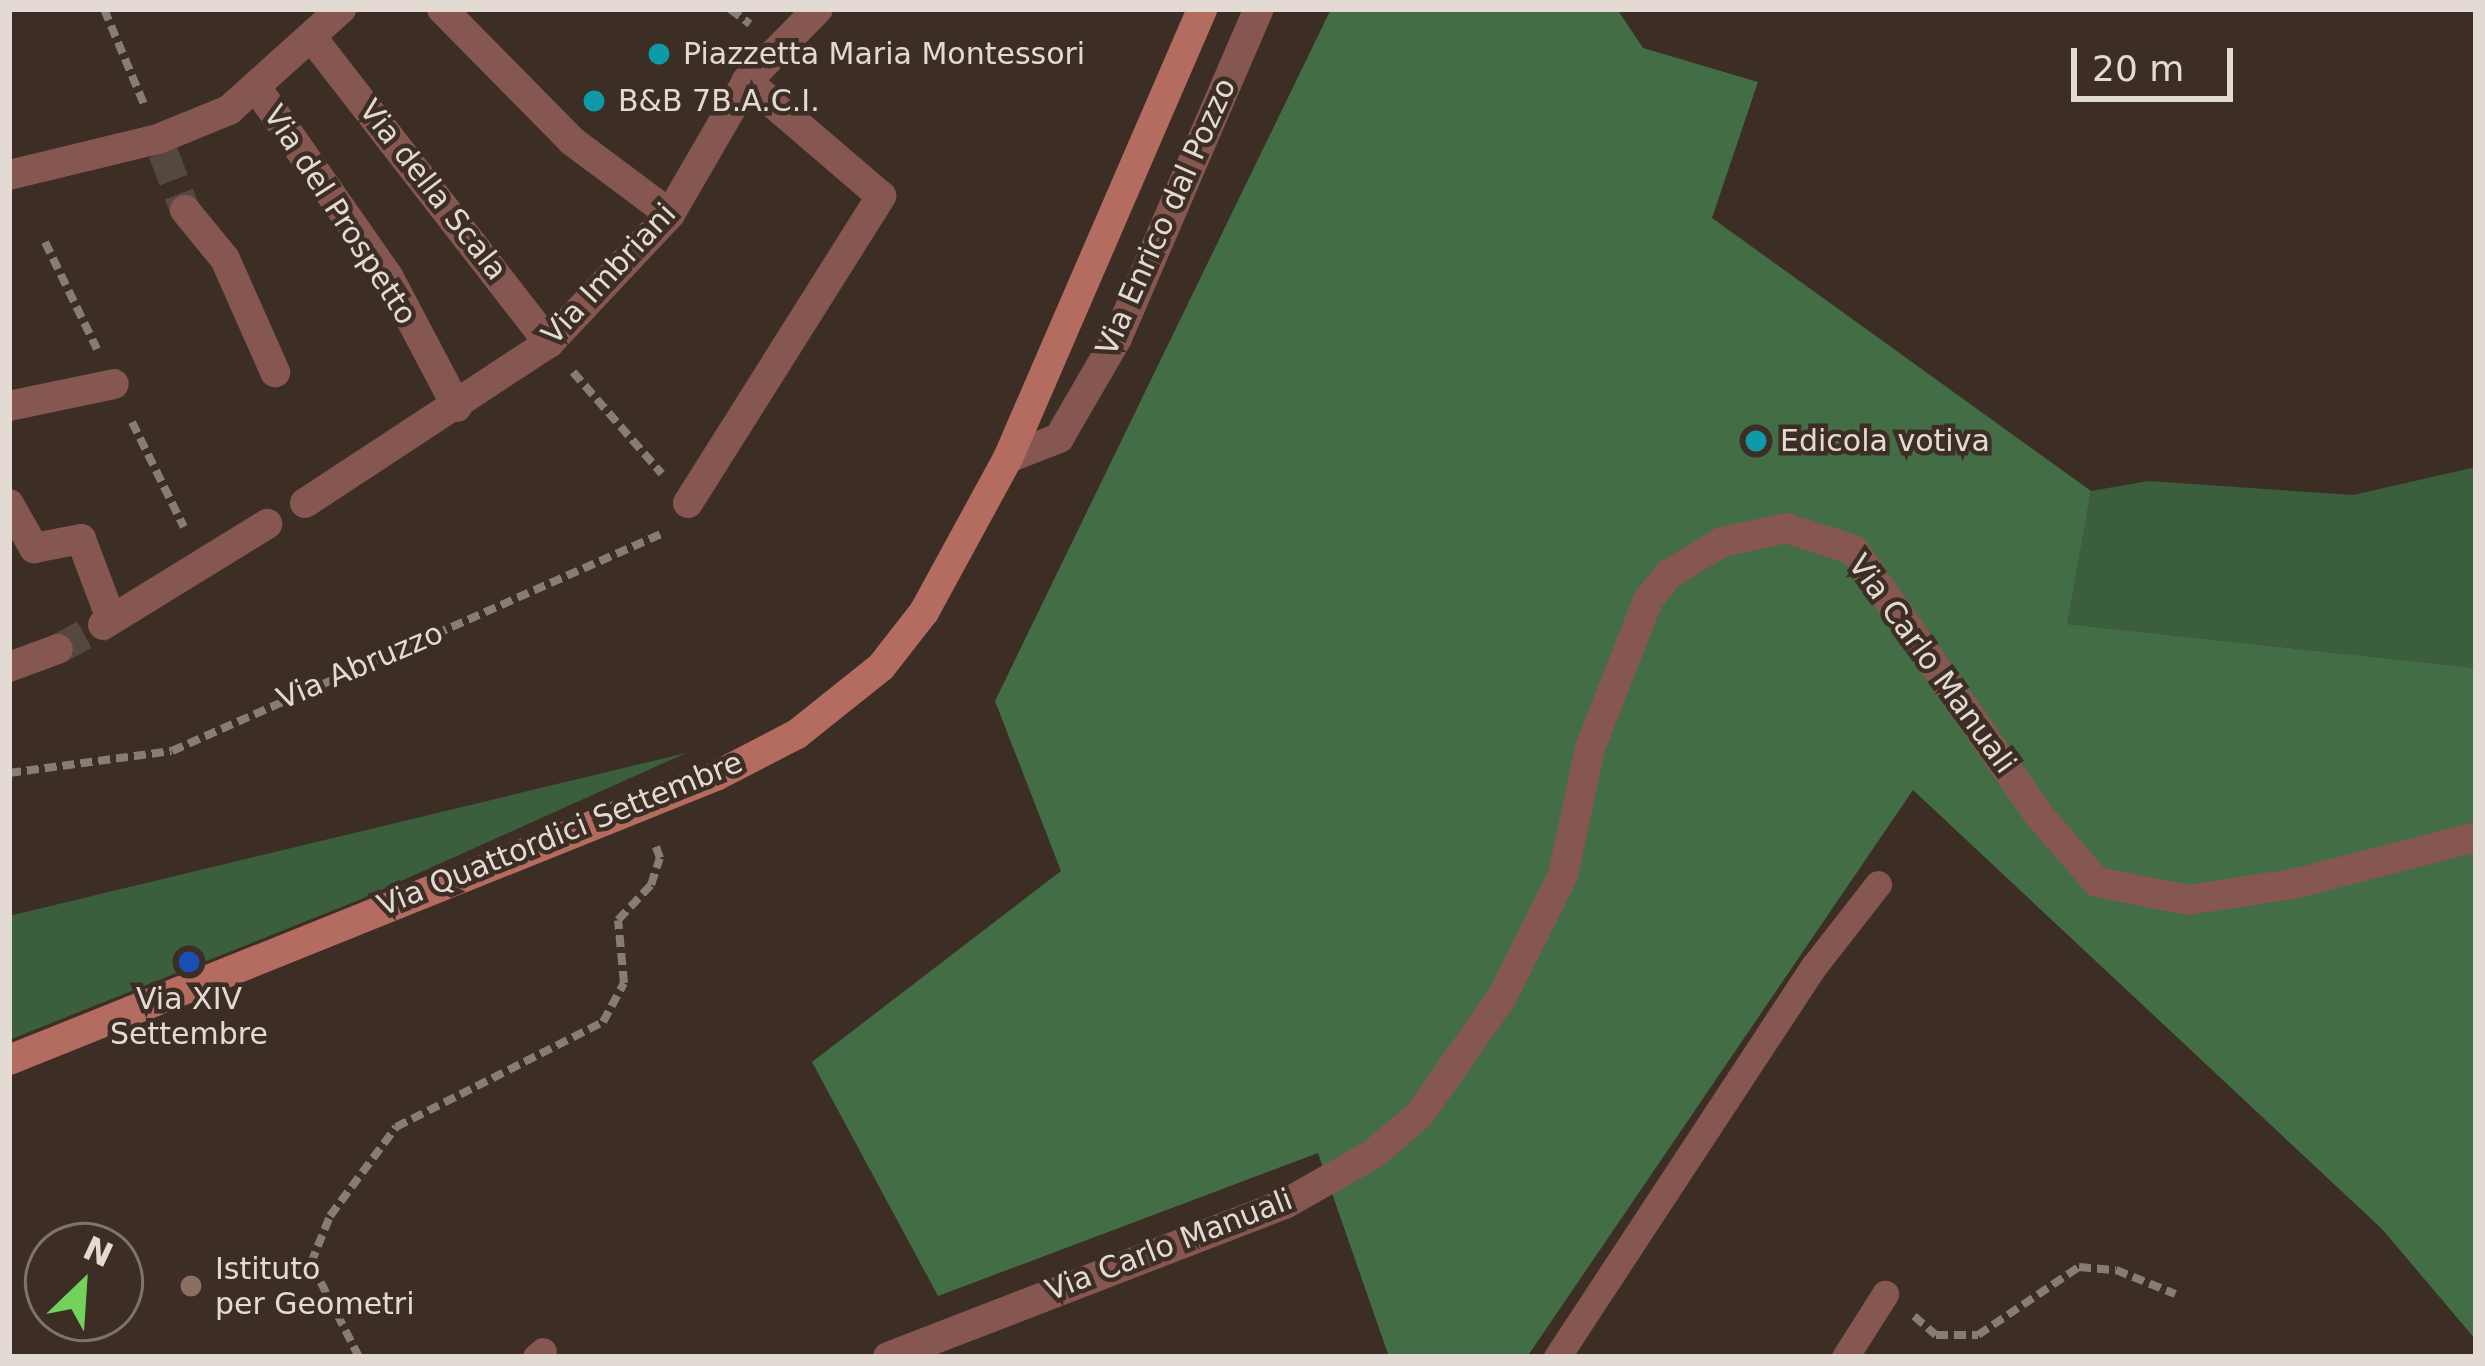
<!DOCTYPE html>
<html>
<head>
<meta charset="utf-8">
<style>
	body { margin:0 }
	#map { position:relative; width:2485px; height:1366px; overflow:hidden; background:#3c2e25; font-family:"DejaVu Sans",sans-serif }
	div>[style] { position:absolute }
	.green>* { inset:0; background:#3b5e3c }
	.forest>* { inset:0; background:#436d44 }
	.minor-tunnel>* { height:30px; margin-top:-15px; transform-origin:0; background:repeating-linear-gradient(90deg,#55483f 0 30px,transparent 0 45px) }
	.path>* { height:8px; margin-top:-4px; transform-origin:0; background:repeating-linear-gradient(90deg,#887d75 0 12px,transparent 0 18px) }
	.service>* { height:27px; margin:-13.5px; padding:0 13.5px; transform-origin:13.5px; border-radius:13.5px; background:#865750 }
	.minor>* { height:30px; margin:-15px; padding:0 15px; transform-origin:15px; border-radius:15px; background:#865750 }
	.tertiary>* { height:30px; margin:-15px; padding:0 15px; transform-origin:15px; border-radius:15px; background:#865750 }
	.secondary>* { height:30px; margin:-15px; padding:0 15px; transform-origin:15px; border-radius:15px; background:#b46b60 }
	.dots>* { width:33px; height:33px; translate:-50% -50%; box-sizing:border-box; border:6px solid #3c2e25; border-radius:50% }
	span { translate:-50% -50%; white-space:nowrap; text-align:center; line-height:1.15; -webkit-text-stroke:9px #3c2e25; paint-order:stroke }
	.poi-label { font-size:30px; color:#e3dad4 }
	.left { translate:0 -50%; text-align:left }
	.street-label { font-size:30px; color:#e3dad4 }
	.frame { position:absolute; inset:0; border:12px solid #e3dad4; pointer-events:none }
	.north { position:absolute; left:24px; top:1222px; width:120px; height:120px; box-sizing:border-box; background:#3c2e25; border:3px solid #7f736b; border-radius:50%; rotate:25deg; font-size:33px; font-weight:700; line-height:48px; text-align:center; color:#e3dad4 }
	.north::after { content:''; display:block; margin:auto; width:42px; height:54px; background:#73d25c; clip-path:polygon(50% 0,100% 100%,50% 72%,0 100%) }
	.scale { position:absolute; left:2071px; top:48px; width:162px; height:54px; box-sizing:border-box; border:6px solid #e3dad4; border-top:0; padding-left:15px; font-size:36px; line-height:42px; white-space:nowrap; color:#e3dad4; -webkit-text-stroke:9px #3c2e25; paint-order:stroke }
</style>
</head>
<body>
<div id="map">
	<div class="green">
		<div style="clip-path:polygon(2476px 467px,2476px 668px,2066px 624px,2091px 491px,2148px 481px,2353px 495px)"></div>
		<div style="clip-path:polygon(686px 753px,359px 900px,9px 1040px,9px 916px)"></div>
	</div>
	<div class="forest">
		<div style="clip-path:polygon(1331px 9px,1617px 9px,1643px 48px,1758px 82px,1712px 218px,2091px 491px,2067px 624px,2476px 668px,2476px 1340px,2382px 1229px,1913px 790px,1527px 1357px,1389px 1357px,1318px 1153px,938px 1296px,812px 1062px,1061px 871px,995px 701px)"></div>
	</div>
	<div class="minor-tunnel">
		<div style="left:163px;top:152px;width:62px;rotate:69.2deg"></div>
		<div style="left:58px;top:649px;width:51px;rotate:-28.1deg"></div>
	</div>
	<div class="path">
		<div style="left:104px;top:9px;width:103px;rotate:67.2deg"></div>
		<div style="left:730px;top:9px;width:25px;rotate:37deg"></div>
		<div style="left:45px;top:242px;width:119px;rotate:64.1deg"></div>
		<div style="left:573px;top:372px;width:135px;rotate:48.9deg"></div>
		<div style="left:132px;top:422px;width:117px;rotate:63.7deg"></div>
		<div style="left:9px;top:773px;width:164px;rotate:-7.7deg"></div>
		<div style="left:172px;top:751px;width:535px;rotate:-23.93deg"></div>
		<div style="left:1914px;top:1316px;width:29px;rotate:41deg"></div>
		<div style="left:1936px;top:1335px;width:42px"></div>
		<div style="left:1978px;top:1335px;width:122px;rotate:-34deg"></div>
		<div style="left:2079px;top:1267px;width:37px;rotate:5deg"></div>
		<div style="left:2116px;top:1270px;width:64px;rotate:22.1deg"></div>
		<div style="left:359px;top:1357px;width:106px;rotate:-117.1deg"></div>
		<div style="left:311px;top:1263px;width:51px;rotate:-68deg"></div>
		<div style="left:330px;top:1216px;width:111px;rotate:-53.4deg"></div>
		<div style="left:396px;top:1127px;width:232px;rotate:-26.9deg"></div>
		<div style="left:603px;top:1022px;width:44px;rotate:-61.7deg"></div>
		<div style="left:624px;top:983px;width:63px;rotate:-95.4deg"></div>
		<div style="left:618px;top:920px;width:48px;rotate:-46.7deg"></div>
		<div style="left:651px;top:885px;width:28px;rotate:-72deg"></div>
		<div style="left:660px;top:858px;width:15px;rotate:-110deg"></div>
	</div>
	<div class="service">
		<div style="left:536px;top:1357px;width:9px;rotate:-41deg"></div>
		<div style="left:1557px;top:1357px;width:468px;rotate:-56.7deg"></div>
		<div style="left:1814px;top:966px;width:104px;rotate:-52deg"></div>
		<div style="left:1845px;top:1357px;width:75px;rotate:-57.6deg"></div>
	</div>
	<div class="minor">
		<div style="left:442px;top:9px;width:185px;rotate:45.4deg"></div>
		<div style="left:572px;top:141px;width:122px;rotate:36.7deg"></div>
		<div style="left:313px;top:39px;width:385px;rotate:52.2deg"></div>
		<div style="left:256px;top:87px;width:231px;rotate:55.1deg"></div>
		<div style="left:388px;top:276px;width:148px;rotate:62.2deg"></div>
		<div style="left:9px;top:175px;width:153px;rotate:-13.6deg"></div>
		<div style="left:158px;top:139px;width:77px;rotate:-22.2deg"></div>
		<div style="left:229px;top:110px;width:151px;rotate:-42deg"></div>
		<div style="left:185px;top:210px;width:63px;rotate:50.8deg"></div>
		<div style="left:225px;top:259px;width:124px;rotate:66.1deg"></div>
		<div style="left:9px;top:406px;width:107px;rotate:-11.8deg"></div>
		<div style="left:305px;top:503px;width:292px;rotate:-33.3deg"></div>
		<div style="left:549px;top:343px;width:177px;rotate:-46.8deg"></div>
		<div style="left:670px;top:214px;width:154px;rotate:-59.9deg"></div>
		<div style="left:747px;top:81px;width:101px;rotate:-45.4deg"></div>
		<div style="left:688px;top:503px;width:363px;rotate:-57.8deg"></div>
		<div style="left:881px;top:196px;width:177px;rotate:-139.4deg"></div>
		<div style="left:9px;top:504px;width:51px;rotate:60.4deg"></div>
		<div style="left:34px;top:548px;width:48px;rotate:-10.8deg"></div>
		<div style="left:81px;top:539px;width:85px;rotate:69.4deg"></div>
		<div style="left:103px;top:625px;width:193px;rotate:-31.6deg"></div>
		<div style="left:9px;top:667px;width:52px;rotate:-20.2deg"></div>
		<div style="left:888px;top:1357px;width:425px;rotate:-21.1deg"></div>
		<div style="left:1285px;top:1204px;width:101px;rotate:-29.6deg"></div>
		<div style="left:1373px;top:1154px;width:60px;rotate:-40.3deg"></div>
		<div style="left:1419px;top:1115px;width:144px;rotate:-54.9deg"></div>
		<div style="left:1502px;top:997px;width:136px;rotate:-63.4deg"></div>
		<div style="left:1563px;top:875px;width:130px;rotate:-78deg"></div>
		<div style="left:1590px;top:748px;width:159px;rotate:-68.6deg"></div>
		<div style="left:1648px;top:600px;width:33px;rotate:-51deg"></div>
		<div style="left:1669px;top:574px;width:62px;rotate:-31.1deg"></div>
		<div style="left:1722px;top:542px;width:66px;rotate:-12.3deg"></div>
		<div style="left:1786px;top:528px;width:71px;rotate:17.9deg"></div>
		<div style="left:1854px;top:550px;width:322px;rotate:55.1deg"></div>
		<div style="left:2038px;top:814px;width:90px;rotate:49.1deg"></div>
		<div style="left:2097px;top:882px;width:93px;rotate:11.2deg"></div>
		<div style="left:2188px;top:900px;width:106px;rotate:-8.7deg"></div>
		<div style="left:2293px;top:884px;width:189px;rotate:-14.4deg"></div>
	</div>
	<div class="tertiary">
		<div style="left:1008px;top:458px;width:55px;rotate:-21.4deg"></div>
		<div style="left:1059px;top:438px;width:116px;rotate:-59.9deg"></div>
		<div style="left:1117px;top:338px;width:358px;rotate:-66.7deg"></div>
	</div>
	<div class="secondary">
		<div style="left:9px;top:1060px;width:762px;rotate:-21.89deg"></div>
		<div style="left:716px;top:776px;width:91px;rotate:-27.4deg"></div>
		<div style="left:797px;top:734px;width:107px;rotate:-38.6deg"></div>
		<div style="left:881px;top:667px;width:70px;rotate:-52deg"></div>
		<div style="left:924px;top:612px;width:175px;rotate:-61.4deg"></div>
		<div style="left:1008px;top:458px;width:489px;rotate:-66.6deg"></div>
	</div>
	<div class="dots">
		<div style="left:659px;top:54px;background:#0f9aa8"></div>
		<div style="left:594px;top:101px;background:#0f9aa8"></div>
		<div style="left:1756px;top:441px;background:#0f9aa8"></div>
		<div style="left:189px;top:962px;background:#1a4fb4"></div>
		<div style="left:191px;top:1286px;background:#8d6e63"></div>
	</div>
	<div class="poi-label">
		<span class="left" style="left:683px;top:54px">Piazzetta Maria Montessori</span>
		<span class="left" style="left:618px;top:101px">B&amp;B 7B.A.C.I.</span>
		<span class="left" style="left:1780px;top:441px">Edicola votiva</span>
		<span style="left:189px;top:1016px">Via XIV<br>Settembre</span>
		<span class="left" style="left:215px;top:1286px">Istituto<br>per Geometri</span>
	</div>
	<div class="street-label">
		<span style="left:433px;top:190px;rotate:52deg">Via della Scala</span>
		<span style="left:340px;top:215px;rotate:57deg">Via del Prospetto</span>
		<span style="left:1166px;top:217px;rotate:-66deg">Via Enrico dal Pozzo</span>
		<span style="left:609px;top:274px;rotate:-47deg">Via Imbriani</span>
		<span style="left:1932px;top:664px;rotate:54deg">Via Carlo Manuali</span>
		<span style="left:360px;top:666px;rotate:-23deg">Via Abruzzo</span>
		<span style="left:560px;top:834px;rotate:-22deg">Via Quattordici Settembre</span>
		<span style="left:1169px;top:1245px;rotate:-21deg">Via Carlo Manuali</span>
	</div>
	<div class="frame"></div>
	<div class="north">N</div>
	<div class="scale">20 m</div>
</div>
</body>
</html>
